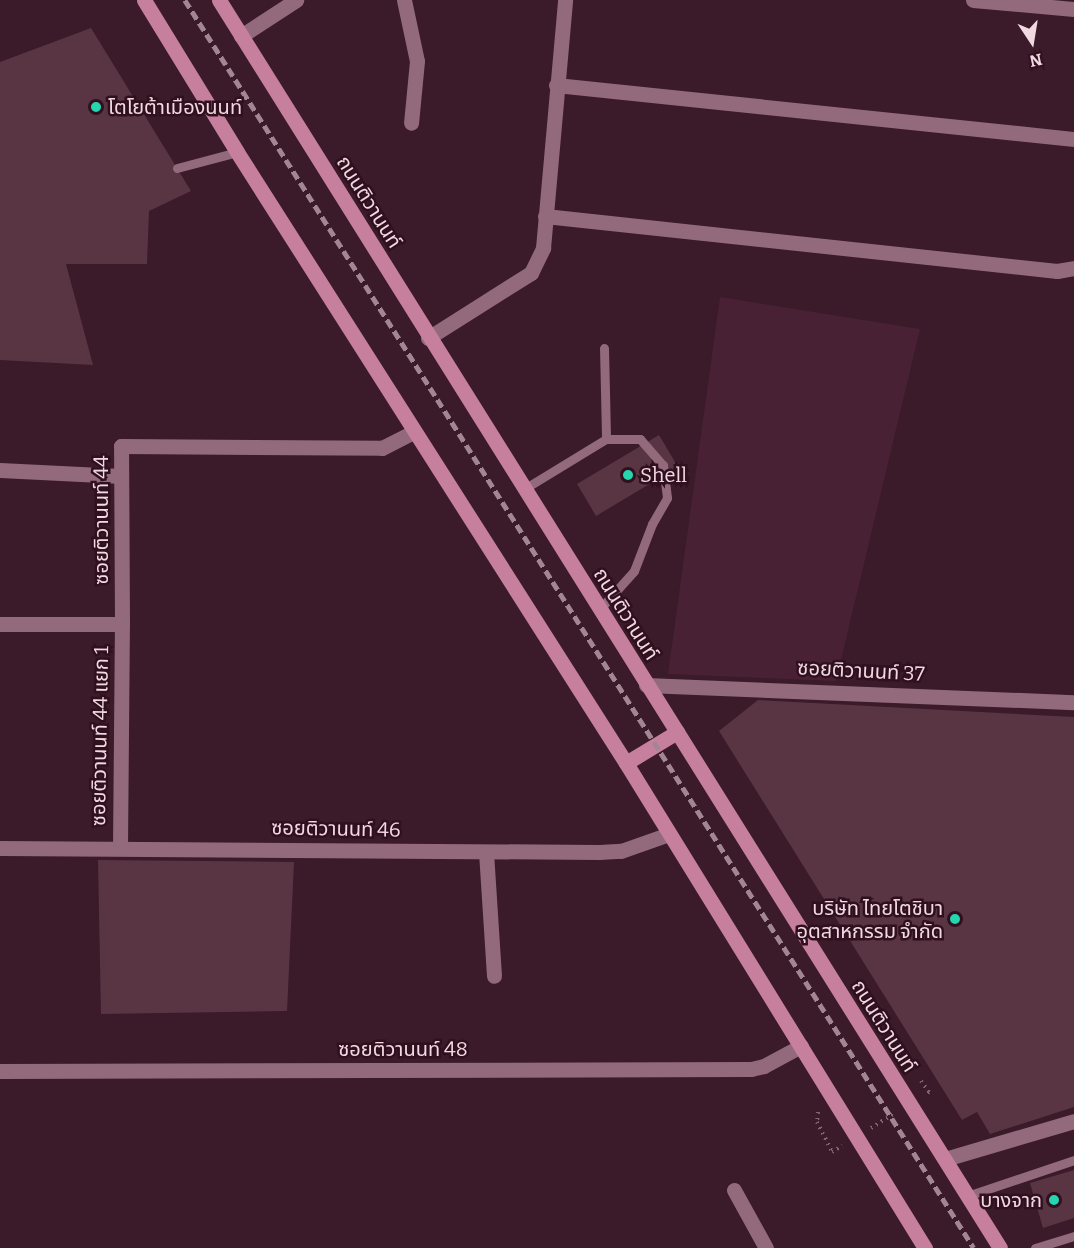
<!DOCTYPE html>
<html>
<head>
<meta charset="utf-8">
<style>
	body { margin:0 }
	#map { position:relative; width:1074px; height:1248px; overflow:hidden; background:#3b1a29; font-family:Bitter,"Noto Sans Thai",serif }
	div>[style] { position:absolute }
	.built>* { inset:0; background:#482134 }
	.building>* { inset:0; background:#593544 }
	.path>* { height:4px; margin-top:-2px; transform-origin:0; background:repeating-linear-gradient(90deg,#836672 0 1.5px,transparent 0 6px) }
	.service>* { height:9px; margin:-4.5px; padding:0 4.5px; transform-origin:4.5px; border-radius:4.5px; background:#926a7b }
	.minor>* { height:15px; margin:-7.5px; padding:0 7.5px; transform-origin:7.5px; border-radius:7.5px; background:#926a7b }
	.primary>* { height:15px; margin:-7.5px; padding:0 7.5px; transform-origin:7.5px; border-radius:7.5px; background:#c67f9d }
	.rail>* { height:4.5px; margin-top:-2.25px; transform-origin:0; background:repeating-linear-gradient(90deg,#a28792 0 9px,transparent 0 13.5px) }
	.dots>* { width:16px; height:16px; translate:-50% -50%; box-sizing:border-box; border:3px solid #30101f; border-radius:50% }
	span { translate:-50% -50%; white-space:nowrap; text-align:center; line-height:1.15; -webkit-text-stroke:5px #30101f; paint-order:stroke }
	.poi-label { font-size:20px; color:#f0d9e1 }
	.left { translate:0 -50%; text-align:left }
	.right { translate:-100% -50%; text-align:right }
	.street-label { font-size:20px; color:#f0d9e1 }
	.north { position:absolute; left:1002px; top:12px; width:60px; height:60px; -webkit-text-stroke:4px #30101f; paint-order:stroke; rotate:168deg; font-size:16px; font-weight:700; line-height:24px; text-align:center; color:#f0d9e1 }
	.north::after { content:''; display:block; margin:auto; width:21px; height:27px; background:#f0d9e1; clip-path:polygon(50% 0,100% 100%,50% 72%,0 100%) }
</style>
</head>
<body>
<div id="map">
	<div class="built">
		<div style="clip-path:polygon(720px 297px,920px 329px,836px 681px,668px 674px)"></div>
	</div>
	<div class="building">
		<div style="clip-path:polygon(91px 28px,191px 191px,149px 211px,147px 264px,66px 264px,93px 365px,0 360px,0 62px)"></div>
		<div style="clip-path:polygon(659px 435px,678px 467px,596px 516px,577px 484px)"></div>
		<div style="clip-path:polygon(758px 700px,1074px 717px,1074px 1107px,990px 1134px,977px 1112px,962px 1120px,719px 731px)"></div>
		<div style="clip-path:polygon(98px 860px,294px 862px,287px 1011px,101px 1014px)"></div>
		<div style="clip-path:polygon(1074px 1170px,1074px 1218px,1043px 1228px,1030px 1183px)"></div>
	</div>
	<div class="path">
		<div style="left:921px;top:1081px;width:14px;rotate:54deg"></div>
		<div style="left:929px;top:1092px;width:5px;rotate:143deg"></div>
		<div style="left:818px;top:1112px;width:10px;rotate:96deg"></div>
		<div style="left:817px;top:1122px;width:34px;rotate:63deg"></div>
		<div style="left:832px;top:1152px;width:12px;rotate:-31deg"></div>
		<div style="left:871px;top:1128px;width:28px;rotate:-32deg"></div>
	</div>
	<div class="service">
		<div style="left:177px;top:168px;width:62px;rotate:-14.9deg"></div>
		<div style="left:604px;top:348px;width:91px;rotate:88.7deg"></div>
		<div style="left:524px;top:489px;width:96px;rotate:-31.4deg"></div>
		<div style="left:606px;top:439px;width:34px"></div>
		<div style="left:640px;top:439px;width:35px;rotate:49deg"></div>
		<div style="left:663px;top:465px;width:33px;rotate:83deg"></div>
		<div style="left:667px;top:498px;width:30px;rotate:120deg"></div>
		<div style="left:652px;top:524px;width:50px;rotate:111deg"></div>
		<div style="left:634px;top:571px;width:52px;rotate:131.9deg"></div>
		<div style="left:967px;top:1196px;width:113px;rotate:-18.6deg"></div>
		<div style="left:1035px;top:1248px;width:41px;rotate:-17.1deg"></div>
	</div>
	<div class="minor">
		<div style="left:404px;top:0;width:62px;rotate:78deg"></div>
		<div style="left:417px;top:61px;width:62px;rotate:95.5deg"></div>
		<div style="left:973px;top:0;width:101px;rotate:5.1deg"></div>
		<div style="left:241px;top:36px;width:66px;rotate:-33.2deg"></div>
		<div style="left:556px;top:85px;width:521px;rotate:5.95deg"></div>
		<div style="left:545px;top:216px;width:515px;rotate:6.13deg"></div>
		<div style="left:1057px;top:271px;width:17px;rotate:-10deg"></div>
		<div style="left:428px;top:338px;width:122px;rotate:-32.3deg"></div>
		<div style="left:531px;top:273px;width:28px;rotate:-64deg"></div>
		<div style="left:543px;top:248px;width:249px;rotate:-84.9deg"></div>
		<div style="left:0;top:470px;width:121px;rotate:2.8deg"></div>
		<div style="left:0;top:624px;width:122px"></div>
		<div style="left:122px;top:624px;width:178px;rotate:-90.3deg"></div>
		<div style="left:121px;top:446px;width:261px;rotate:0.4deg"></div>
		<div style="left:382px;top:448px;width:36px;rotate:-27deg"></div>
		<div style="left:646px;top:685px;width:428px;rotate:2.3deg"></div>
		<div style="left:0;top:848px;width:599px;rotate:0.38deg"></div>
		<div style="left:599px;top:852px;width:22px;rotate:-3deg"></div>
		<div style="left:621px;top:851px;width:51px;rotate:-19.5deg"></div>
		<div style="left:120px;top:848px;width:224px;rotate:-89.5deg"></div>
		<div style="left:486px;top:852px;width:124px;rotate:86.3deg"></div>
		<div style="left:0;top:1071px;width:751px;rotate:-0.15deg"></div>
		<div style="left:751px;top:1069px;width:13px;rotate:-13deg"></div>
		<div style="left:764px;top:1066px;width:42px;rotate:-28.4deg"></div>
		<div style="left:945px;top:1159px;width:134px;rotate:-16.4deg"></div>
		<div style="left:734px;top:1190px;width:66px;rotate:61.1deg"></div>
	</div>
	<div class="primary">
		<div style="left:144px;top:0;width:178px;rotate:58.5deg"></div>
		<div style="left:237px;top:152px;width:724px;rotate:57.52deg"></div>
		<div style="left:626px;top:763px;width:570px;rotate:58.35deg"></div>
		<div style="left:219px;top:0;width:1472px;rotate:57.96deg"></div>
		<div style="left:626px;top:763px;width:60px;rotate:-31.3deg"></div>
	</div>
	<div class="rail">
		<div style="left:185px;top:0;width:1476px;rotate:57.7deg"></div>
	</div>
	<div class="dots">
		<div style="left:96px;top:107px;background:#24d5ae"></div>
		<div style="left:628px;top:475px;background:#24d5ae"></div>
		<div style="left:955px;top:919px;background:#24d5ae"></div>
		<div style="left:1054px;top:1200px;background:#24d5ae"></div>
	</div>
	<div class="poi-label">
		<span class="left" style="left:108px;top:107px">โตโยต้าเมืองนนท์</span>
		<span class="left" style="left:640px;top:475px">Shell</span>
		<span class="right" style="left:943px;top:920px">บริษัท ไทยโตชิบา<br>อุตสาหกรรม จำกัด</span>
		<span class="right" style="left:1042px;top:1200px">บางจาก</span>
	</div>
	<div class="street-label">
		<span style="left:369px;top:202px;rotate:58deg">ถนนติวานนท์</span>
		<span style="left:101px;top:520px;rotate:-90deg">ซอยติวานนท์ 44</span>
		<span style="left:626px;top:614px;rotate:58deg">ถนนติวานนท์</span>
		<span style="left:861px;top:671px;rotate:3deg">ซอยติวานนท์ 37</span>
		<span style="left:100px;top:736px;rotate:-89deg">ซอยติวานนท์ 44 แยก 1</span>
		<span style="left:336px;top:829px;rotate:1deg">ซอยติวานนท์ 46</span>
		<span style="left:884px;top:1026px;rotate:58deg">ถนนติวานนท์</span>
		<span style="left:403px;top:1049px">ซอยติวานนท์ 48</span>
	</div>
	<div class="north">N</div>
</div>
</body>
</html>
